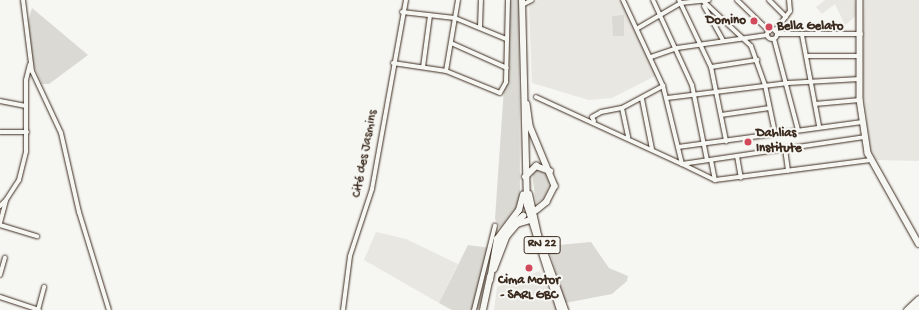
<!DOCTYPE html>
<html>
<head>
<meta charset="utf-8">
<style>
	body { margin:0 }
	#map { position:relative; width:919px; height:310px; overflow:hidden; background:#f6f6f2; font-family:"Gochi Hand",sans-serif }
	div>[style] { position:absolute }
	.built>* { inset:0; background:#e8e7e2 }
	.green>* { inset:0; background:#dad9d3 }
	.roads { filter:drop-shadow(0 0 1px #3b2a1e) drop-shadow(0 0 1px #3b2a1e) }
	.street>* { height:4px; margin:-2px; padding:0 2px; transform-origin:2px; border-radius:2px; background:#f6f6f2 }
	.street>.ring { margin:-2px; padding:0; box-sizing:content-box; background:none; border:4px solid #f6f6f2; border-radius:50% }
	.secondary>* { height:5.5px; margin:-2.75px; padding:0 2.75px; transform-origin:2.75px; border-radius:2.75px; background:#f6f6f2 }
	.primary>* { height:6px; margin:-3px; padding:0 3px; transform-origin:3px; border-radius:3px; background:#f6f6f2 }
	.highway>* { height:7px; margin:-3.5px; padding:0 3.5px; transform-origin:3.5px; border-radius:3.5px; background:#f6f6f2 }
	.dots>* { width:11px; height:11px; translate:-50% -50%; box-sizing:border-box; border:2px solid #f6f6f2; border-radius:50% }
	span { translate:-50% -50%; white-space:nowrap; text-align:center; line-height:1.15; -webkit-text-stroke:4px #f6f6f2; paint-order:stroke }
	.shield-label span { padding:1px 3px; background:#f6f6f2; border:1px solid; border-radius:3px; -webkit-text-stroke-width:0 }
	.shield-label { font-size:12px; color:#3b2a1e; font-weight:700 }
	.poi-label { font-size:13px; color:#3b2a1e; font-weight:700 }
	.right { translate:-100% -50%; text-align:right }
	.left { translate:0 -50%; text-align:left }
	.street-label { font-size:13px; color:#3b2a1e }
</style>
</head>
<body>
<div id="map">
	<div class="built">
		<div style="clip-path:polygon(538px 0,620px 0,657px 75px,612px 98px,589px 100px,532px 83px,529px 5px)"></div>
		<div style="clip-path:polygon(825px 0,855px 0,856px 16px,845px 25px,835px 4px,822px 14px,816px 7px)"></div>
		<div style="clip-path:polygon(865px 0,919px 0,919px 161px,876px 160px,871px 151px,862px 87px)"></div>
		<div style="clip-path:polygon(376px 232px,406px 239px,458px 264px,439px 303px,364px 260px)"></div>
		<div style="clip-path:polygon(540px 271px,557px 310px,494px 310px,497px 287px)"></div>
	</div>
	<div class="green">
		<div style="clip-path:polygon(510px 0,519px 0,520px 203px,500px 228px,495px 219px)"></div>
		<div style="clip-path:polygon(32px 8px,88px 55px,49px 84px,42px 84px,32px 62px,28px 21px)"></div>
		<div style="clip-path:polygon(624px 15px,624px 36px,613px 36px,612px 16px)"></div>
		<div style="clip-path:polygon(537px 169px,549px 176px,550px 186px,544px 198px,536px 203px,532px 173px)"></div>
		<div style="clip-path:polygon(591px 242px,609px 268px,628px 276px,627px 281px,612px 294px,565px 303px,548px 246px)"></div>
		<div style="clip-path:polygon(468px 245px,491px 248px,481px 303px,478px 310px,452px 310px,439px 303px)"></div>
	</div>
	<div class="roads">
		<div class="street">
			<div style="left:23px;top:0;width:72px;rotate:82.8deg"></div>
			<div style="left:32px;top:71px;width:68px;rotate:64.9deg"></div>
			<div style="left:61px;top:133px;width:81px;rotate:77.2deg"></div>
			<div style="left:79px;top:212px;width:102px;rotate:73deg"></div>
			<div style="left:623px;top:0;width:95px;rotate:65.1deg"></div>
			<div style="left:663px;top:86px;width:80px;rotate:76.3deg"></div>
			<div style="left:682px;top:164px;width:37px;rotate:26deg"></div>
			<div style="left:715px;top:180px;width:157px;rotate:-7.3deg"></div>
			<div style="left:653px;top:0;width:94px;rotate:65.4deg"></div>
			<div style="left:692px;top:85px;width:76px;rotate:78.7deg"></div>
			<div style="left:679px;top:0;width:74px;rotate:64.5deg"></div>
			<div style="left:711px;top:67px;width:76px;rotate:78.5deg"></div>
			<div style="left:702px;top:0;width:67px;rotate:43.2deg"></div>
			<div style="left:751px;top:46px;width:41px;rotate:70.3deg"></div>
			<div style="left:765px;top:85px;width:49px;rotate:78.2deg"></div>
			<div style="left:737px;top:0;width:45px;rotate:44.1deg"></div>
			<div style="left:769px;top:0;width:24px;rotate:45deg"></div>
			<div style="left:522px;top:5px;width:11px;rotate:-27deg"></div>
			<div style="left:704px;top:6px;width:39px;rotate:61deg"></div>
			<div style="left:402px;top:12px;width:53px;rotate:6.5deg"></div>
			<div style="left:455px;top:18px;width:55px;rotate:22.4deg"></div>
			<div style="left:480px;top:27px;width:27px;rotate:-88deg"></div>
			<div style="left:638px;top:28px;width:50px;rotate:-30.2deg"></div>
			<div style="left:681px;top:3px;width:28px;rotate:-6deg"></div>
			<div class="ring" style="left:767px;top:29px;width:6px;height:6px"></div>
			<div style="left:775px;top:31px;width:25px;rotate:-53deg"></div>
			<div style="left:790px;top:11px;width:11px;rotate:-95deg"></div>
			<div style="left:777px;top:34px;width:84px"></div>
			<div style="left:802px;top:35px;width:93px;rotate:79.4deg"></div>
			<div style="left:774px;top:39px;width:94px;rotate:75.2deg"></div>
			<div style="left:451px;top:43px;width:61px;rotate:24.1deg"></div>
			<div style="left:806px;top:56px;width:54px"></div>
			<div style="left:651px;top:57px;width:28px;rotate:-19deg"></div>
			<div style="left:677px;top:48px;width:91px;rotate:-8.2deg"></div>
			<div style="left:393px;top:63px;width:54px;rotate:8.6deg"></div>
			<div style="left:446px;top:71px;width:58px;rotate:22.2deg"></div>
			<div style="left:500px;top:93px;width:13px;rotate:-61deg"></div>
			<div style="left:506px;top:82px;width:82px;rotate:-88.6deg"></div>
			<div style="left:423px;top:67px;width:52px;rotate:-82.3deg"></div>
			<div style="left:711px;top:67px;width:47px;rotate:-8.7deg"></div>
			<div style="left:446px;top:71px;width:72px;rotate:-80.4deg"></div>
			<div style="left:536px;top:97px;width:161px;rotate:24.7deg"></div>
			<div style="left:682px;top:164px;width:184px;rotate:-8.4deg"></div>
			<div style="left:667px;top:98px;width:122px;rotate:-7.1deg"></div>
			<div style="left:788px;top:83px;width:72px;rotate:-3.2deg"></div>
			<div style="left:642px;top:99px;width:51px;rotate:78.7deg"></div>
			<div style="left:0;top:101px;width:25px;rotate:11deg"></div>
			<div style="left:815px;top:104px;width:45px;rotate:-5.1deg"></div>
			<div style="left:622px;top:108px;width:30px;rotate:78deg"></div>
			<div style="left:721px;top:115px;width:49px;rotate:-8.1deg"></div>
			<div style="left:594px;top:121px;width:4px;rotate:-117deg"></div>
			<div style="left:592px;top:117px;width:10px;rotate:-29deg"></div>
			<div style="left:601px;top:112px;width:21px;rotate:-11deg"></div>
			<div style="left:622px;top:108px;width:47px;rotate:-28.2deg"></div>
			<div style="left:0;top:132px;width:27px"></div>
			<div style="left:678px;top:147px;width:186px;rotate:-7.7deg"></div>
			<div style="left:785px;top:149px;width:22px;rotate:82deg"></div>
			<div style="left:737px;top:156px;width:22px;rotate:80deg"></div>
			<div style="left:711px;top:160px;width:20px;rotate:79deg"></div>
			<div style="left:0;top:206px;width:8px;rotate:-45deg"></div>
			<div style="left:0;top:223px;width:24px;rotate:-75deg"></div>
			<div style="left:6px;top:200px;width:24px;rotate:-57deg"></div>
			<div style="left:19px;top:180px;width:30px;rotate:-76deg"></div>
			<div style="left:26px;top:151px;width:71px;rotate:-90deg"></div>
			<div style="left:26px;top:80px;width:16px;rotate:-76deg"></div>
			<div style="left:0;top:225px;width:39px;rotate:17deg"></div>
			<div style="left:0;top:275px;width:18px;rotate:-74deg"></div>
			<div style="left:0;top:297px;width:41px;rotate:18.4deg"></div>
			<div style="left:38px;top:310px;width:24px;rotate:-75deg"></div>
			<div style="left:343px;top:310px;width:54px;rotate:-82.6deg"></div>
			<div style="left:350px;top:256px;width:71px;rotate:-71.8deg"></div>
			<div style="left:372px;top:189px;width:192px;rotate:-79.8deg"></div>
			<div style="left:474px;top:310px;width:87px;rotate:-76deg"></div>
		</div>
		<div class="secondary">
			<div style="left:860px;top:0;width:100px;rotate:90deg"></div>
			<div style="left:860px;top:100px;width:54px;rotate:81.4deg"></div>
			<div style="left:868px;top:153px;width:104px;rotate:60.7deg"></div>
			<div style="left:527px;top:104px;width:22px;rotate:82deg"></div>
			<div style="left:530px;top:126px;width:65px;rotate:67.4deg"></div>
			<div style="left:555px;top:186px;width:18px;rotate:117deg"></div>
			<div style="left:547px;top:202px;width:13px;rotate:141deg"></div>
			<div style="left:525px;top:177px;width:16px;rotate:-45deg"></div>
			<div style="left:536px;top:166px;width:15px;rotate:20deg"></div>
			<div style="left:497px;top:249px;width:23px;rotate:-61deg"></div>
			<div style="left:508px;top:229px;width:20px;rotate:-41deg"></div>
			<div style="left:483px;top:310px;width:34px;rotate:-78deg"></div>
		</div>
		<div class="primary">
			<div style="left:522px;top:0;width:205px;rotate:88.6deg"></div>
			<div style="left:527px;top:205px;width:110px;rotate:72.6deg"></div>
			<div style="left:529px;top:194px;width:42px;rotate:77.6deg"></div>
			<div style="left:538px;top:235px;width:80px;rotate:70.2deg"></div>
			<div style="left:494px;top:269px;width:34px;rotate:-69deg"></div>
			<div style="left:506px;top:237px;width:17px;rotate:-50deg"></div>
			<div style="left:517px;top:224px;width:14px;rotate:-17deg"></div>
			<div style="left:490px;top:280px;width:42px;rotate:-80.3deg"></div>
			<div style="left:497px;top:239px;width:36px;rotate:-53deg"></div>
			<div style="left:519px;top:210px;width:16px;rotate:-75deg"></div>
		</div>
		<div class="highway">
			<div style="left:907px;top:310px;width:16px;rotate:-43deg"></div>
			<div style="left:916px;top:310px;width:4px;rotate:-45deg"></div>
		</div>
	</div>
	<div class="dots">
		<div style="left:754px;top:21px;background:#d1495b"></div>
		<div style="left:769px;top:27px;background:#d1495b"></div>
		<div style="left:748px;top:142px;background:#d1495b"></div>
		<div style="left:529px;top:268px;background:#d1495b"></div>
	</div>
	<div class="shield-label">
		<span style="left:542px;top:245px">RN 22</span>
	</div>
	<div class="poi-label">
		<span class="right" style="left:746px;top:21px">Domino</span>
		<span class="left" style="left:777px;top:27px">Bella Gelato</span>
		<span class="left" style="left:756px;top:142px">Dahlias<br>Institute</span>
		<span style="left:529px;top:289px">Cima Motor<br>- SARL GBC</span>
	</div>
	<div class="street-label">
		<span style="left:366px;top:154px;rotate:-79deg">Cité des Jasmins</span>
	</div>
</div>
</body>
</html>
